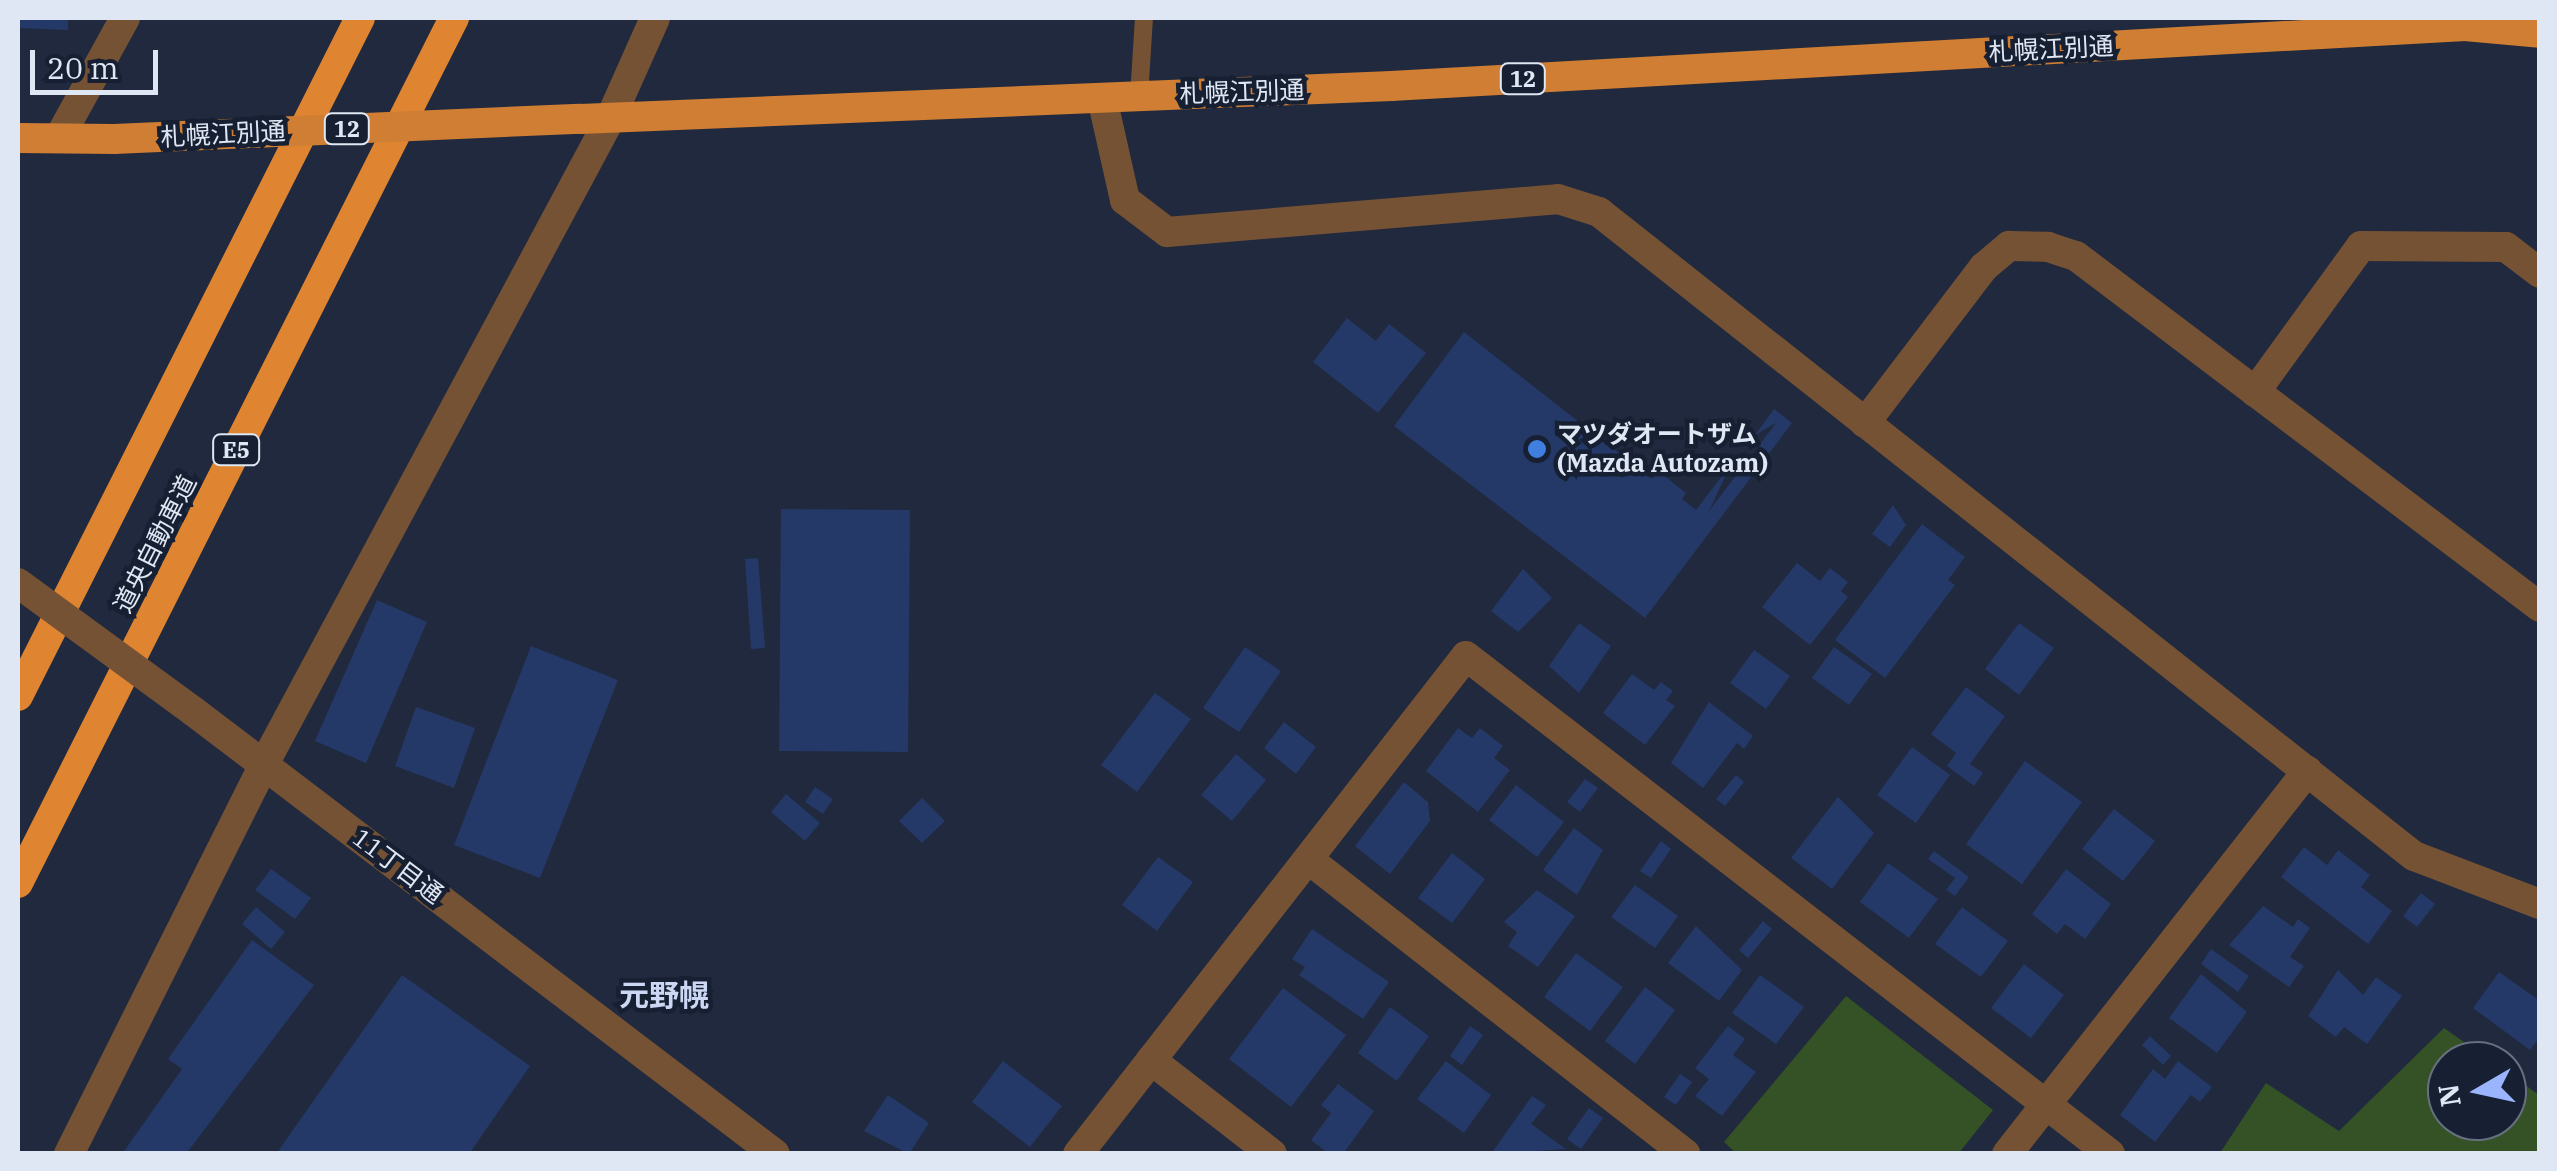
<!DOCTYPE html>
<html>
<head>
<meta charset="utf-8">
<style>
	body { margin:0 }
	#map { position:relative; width:2557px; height:1171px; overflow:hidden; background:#20293d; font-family:"IBM Plex Serif","Noto Sans JP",serif }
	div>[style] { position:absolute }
	.green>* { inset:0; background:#355226 }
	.building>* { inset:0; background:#243967 }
	.service>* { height:18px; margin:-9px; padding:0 9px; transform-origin:9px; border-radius:9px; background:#765234 }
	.minor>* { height:30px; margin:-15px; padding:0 15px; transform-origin:15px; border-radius:15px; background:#765234 }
	.tertiary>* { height:30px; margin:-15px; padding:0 15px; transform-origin:15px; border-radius:15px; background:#765234 }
	.trunk>* { height:30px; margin:-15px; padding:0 15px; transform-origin:15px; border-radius:15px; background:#d07e33 }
	.motorway>* { height:30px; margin:-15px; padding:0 15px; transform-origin:15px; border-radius:15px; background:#df8531 }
	.tertiary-bridge>* { height:30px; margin:-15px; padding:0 15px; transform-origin:15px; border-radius:15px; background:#765234 }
	.trunk-bridge>* { height:30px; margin:-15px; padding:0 15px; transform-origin:15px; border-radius:15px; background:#d07e33 }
	.dots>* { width:28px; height:28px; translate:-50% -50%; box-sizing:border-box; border:5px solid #162032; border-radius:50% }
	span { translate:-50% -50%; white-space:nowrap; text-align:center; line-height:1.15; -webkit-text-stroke:9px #162032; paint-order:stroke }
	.shield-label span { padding:2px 8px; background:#162032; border:2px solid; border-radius:8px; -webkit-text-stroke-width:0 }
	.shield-label { font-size:22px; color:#e0e7f4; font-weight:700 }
	.street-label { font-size:25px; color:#e0e7f4 }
	.poi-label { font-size:25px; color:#e0e7f4; font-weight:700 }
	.left { translate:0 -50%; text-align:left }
	.quarter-label { font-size:30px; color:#ccd7f3; font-weight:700 }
	.frame { position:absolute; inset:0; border:20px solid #e0e7f4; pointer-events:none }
	.north { position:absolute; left:2427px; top:1041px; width:100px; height:100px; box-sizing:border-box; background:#162032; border:2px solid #677080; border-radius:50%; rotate:261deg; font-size:28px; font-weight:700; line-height:40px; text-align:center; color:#e0e7f4 }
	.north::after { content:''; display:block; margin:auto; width:35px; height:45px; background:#9ab5fd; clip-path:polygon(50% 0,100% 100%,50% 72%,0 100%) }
	.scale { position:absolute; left:30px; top:50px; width:128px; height:45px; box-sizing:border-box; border:5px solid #e0e7f4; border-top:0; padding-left:12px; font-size:30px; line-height:35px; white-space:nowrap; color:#e0e7f4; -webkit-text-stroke:8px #162032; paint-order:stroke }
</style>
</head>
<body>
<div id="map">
	<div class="green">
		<div style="clip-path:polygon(1846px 996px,1993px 1110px,1959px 1153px,1737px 1154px,1724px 1142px)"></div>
		<div style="clip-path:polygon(2444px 1028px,2491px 1061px,2447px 1061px,2447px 1121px,2507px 1121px,2507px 1072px,2539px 1095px,2539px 1153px,2220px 1153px,2266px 1083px,2339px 1131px)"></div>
	</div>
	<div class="building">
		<div style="clip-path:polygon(18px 18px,68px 18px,68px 30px,18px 28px)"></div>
		<div style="clip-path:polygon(1347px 318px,1376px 341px,1389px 324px,1426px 353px,1378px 413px,1313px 362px)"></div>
		<div style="clip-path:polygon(1464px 332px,1652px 479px,1658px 471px,1686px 493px,1682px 499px,1696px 510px,1731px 464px,1709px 511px,1776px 423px,1755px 435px,1774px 409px,1792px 423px,1645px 618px,1394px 426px)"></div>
		<div style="clip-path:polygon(1893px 505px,1906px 525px,1890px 547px,1872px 534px)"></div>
		<div style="clip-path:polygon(781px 509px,910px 510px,908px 752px,779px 751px)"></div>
		<div style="clip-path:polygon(1922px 524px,1965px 557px,1948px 580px,1955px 585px,1885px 678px,1835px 640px)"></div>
		<div style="clip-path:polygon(758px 558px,765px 648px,751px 649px,745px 559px)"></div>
		<div style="clip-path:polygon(1797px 563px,1820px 581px,1830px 568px,1848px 582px,1841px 591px,1848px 597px,1810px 645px,1762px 607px)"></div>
		<div style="clip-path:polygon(1523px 569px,1552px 598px,1518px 632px,1491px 611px)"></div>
		<div style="clip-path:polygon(377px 600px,427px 622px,366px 763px,315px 741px)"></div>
		<div style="clip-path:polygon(1579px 623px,1611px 646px,1579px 693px,1549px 666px)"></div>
		<div style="clip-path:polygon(2019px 623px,2054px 648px,2019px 695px,1985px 669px)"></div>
		<div style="clip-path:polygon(531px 646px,618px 680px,540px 878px,454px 845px)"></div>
		<div style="clip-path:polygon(1245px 647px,1281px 671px,1239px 732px,1203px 708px)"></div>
		<div style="clip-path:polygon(1834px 647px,1872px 674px,1849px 705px,1812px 678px)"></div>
		<div style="clip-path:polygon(1754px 650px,1790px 676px,1766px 709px,1730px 683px)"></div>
		<div style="clip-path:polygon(1632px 674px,1654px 690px,1661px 682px,1673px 691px,1666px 700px,1675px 706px,1645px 745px,1603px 713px)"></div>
		<div style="clip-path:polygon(1966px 687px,2005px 716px,1970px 764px,1983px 773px,1974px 786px,1947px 766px,1956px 753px,1931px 734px)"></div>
		<div style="clip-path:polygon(1155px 693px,1191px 719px,1137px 792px,1101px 765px)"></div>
		<div style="clip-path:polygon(1709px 702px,1753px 736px,1744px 749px,1737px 743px,1703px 788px,1671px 763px)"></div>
		<div style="clip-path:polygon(416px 707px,475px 728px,454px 788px,395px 766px)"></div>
		<div style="clip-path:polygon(1284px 722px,1316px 747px,1296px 774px,1264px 748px)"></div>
		<div style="clip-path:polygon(1458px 728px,1472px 738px,1480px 728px,1503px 746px,1494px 758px,1510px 770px,1478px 812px,1426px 771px)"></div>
		<div style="clip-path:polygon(1912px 747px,1950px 775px,1916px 823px,1877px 795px)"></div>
		<div style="clip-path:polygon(1236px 754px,1266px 780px,1232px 821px,1201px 795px)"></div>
		<div style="clip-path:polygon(2025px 761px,2082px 802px,2022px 884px,1966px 844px)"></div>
		<div style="clip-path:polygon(1736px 775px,1744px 782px,1725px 806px,1716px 799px)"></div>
		<div style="clip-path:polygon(1585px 779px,1598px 788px,1580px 812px,1567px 802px)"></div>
		<div style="clip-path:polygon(1404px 782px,1428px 802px,1430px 821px,1390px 874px,1355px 846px)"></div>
		<div style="clip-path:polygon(1516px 785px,1564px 822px,1537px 857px,1489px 820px)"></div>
		<div style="clip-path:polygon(815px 787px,833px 799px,823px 814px,805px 802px)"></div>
		<div style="clip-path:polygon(786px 794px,820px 823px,805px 841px,771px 812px)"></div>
		<div style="clip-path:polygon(1838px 797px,1874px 833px,1832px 889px,1791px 858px)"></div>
		<div style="clip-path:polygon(922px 798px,945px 821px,922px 843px,899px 821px)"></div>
		<div style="clip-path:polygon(2114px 809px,2155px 841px,2123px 881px,2082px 849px)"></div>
		<div style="clip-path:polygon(1574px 828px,1603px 850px,1577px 895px,1543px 870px)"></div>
		<div style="clip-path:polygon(1661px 841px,1671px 849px,1651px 878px,1640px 871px)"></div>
		<div style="clip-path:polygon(2304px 847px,2327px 865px,2338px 850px,2370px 875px,2361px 887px,2392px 911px,2368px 944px,2281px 877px)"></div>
		<div style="clip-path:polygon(1934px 851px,1969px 877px,1955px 896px,1946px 890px,1955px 878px,1928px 859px)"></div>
		<div style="clip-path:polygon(1452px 853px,1485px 879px,1452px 923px,1418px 898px)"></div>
		<div style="clip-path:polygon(1158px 857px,1193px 882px,1157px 931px,1122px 905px)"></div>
		<div style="clip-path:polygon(1888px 863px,1938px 899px,1909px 938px,1860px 902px)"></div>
		<div style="clip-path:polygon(271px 869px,311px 898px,295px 919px,255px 890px)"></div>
		<div style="clip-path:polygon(2066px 869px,2111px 904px,2085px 939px,2065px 924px,2057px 934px,2032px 914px)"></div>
		<div style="clip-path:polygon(1635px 885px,1678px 916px,1655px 948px,1611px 917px)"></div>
		<div style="clip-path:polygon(1537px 890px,1575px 916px,1538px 967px,1508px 946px,1517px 932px,1504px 922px)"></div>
		<div style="clip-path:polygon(2421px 893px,2435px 904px,2417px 927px,2403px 916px)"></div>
		<div style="clip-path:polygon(2263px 906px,2293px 927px,2298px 919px,2310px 928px,2290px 957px,2304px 966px,2289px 987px,2229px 945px)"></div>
		<div style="clip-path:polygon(256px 907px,285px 932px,271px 949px,242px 924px)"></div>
		<div style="clip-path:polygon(1962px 907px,2008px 941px,1981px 977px,1935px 944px)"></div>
		<div style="clip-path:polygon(1763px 921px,1772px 929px,1748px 958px,1739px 950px)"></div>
		<div style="clip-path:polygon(1696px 926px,1742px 970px,1719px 1001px,1668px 963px)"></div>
		<div style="clip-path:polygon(1312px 929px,1389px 982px,1363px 1019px,1299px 975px,1305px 967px,1292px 959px)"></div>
		<div style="clip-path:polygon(252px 940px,314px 985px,186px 1154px,122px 1154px,182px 1069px,168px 1059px)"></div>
		<div style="clip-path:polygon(2211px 949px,2249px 976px,2238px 992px,2201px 964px)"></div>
		<div style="clip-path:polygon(1576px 953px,1623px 987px,1590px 1031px,1544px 997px)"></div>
		<div style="clip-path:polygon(2024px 964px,2064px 995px,2031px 1038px,1991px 1008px)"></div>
		<div style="clip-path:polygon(2338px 970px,2363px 995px,2376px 977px,2402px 996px,2367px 1044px,2344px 1027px,2336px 1037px,2308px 1016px)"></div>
		<div style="clip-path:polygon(2499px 972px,2540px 1001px,2540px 1037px,2530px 1050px,2473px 1008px)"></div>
		<div style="clip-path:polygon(2201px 974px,2247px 1012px,2217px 1053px,2169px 1018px)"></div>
		<div style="clip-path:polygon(402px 975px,530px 1066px,469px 1154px,276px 1154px)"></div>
		<div style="clip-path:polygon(1760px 975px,1804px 1007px,1776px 1044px,1732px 1013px)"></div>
		<div style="clip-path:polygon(1645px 987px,1675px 1010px,1635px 1064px,1605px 1041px)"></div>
		<div style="clip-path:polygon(1283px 988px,1346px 1035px,1291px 1107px,1229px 1059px)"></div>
		<div style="clip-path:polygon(1390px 1007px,1429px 1036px,1397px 1081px,1358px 1053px)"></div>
		<div style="clip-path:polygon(1470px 1026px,1483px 1035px,1462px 1065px,1450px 1056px)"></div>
		<div style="clip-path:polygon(1728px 1026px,1745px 1039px,1733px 1055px,1756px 1072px,1722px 1116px,1695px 1096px,1709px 1079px,1695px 1068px)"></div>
		<div style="clip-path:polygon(2150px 1036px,2171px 1056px,2163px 1065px,2142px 1045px)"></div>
		<div style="clip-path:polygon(1003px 1061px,1062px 1106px,1030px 1147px,972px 1102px)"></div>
		<div style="clip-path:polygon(1446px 1061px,1491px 1095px,1464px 1133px,1417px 1099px)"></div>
		<div style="clip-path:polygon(2178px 1061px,2212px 1087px,2200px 1102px,2191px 1095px,2155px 1142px,2120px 1115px,2153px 1069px,2165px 1079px)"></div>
		<div style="clip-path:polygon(1680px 1074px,1692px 1082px,1676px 1105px,1664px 1097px)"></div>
		<div style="clip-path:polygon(1338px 1084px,1374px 1111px,1343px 1154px,1329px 1154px,1311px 1140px,1331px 1113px,1321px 1105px)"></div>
		<div style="clip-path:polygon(888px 1095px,929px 1123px,909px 1154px,864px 1131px)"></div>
		<div style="clip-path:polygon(1532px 1096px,1546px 1105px,1531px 1124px,1566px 1149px,1491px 1154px)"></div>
		<div style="clip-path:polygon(1589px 1108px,1603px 1118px,1581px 1149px,1567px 1139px)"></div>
	</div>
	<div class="service">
		<div style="left:1139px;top:97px;width:79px;rotate:-86.4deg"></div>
	</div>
	<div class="minor">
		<div style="left:1102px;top:98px;width:105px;rotate:77.3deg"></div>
		<div style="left:1125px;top:200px;width:53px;rotate:37.3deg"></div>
		<div style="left:1167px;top:232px;width:392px;rotate:-4.8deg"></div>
		<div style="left:1558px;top:199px;width:43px;rotate:17.6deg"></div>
		<div style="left:1599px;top:212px;width:1039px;rotate:38.32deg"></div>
		<div style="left:2414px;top:856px;width:135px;rotate:20.9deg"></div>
		<div style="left:59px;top:138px;width:137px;rotate:-61.2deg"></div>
		<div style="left:2255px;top:392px;width:180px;rotate:-54deg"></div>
		<div style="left:2361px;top:246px;width:145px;rotate:0.4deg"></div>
		<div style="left:2506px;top:247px;width:43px;rotate:37.4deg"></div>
		<div style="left:1865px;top:423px;width:196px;rotate:-52.7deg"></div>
		<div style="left:1984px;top:267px;width:33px;rotate:-40deg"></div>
		<div style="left:2009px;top:246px;width:39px;rotate:1deg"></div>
		<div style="left:2048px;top:247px;width:29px;rotate:18deg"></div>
		<div style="left:2076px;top:256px;width:582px;rotate:37.11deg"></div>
		<div style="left:1308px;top:859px;width:479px;rotate:38deg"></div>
		<div style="left:1151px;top:1060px;width:153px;rotate:37.8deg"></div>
		<div style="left:69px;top:1154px;width:436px;rotate:-63.4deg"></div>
		<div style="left:264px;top:764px;width:734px;rotate:-61.79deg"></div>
		<div style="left:611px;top:117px;width:108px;rotate:-66deg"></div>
		<div style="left:1078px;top:1154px;width:631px;rotate:-52.08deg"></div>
		<div style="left:1466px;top:656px;width:814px;rotate:37.71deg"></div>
		<div style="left:2007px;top:1154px;width:487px;rotate:-51.9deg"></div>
	</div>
	<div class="tertiary">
		<div style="left:193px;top:711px;width:731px;rotate:37.28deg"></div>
	</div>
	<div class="trunk">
		<div style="left:580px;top:119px;width:812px;rotate:-2.33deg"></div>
		<div style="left:1391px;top:86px;width:1076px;rotate:-3.2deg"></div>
		<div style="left:2465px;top:26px;width:75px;rotate:5.3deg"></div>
		<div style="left:18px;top:138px;width:96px;rotate:0.6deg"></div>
	</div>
	<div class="motorway">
		<div style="left:18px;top:696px;width:759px;rotate:-63.23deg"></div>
		<div style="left:18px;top:883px;width:969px;rotate:-63.25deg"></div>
	</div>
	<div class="tertiary-bridge">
		<div style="left:18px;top:583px;width:217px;rotate:36.2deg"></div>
	</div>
	<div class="trunk-bridge">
		<div style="left:114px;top:139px;width:466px;rotate:-2.5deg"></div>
	</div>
	<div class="dots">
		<div style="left:1537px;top:449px;background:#3f7fe0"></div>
	</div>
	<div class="shield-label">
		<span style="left:1523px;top:79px">12</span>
		<span style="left:347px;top:129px">12</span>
		<span style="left:236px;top:450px">E5</span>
	</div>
	<div class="street-label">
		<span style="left:2051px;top:49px;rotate:-3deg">札幌江別通</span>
		<span style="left:1242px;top:92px;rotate:-2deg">札幌江別通</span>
		<span style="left:223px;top:134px;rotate:-3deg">札幌江別通</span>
		<span style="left:155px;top:544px;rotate:-63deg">道央自動車道</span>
		<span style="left:398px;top:866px;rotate:37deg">11丁目通</span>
	</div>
	<div class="poi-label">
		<span class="left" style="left:1557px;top:449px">マツダオートザム<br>(Mazda Autozam)</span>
	</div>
	<div class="quarter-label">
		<span style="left:664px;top:995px">元野幌</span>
	</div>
	<div class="frame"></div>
	<div class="north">N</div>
	<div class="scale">20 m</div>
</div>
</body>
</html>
